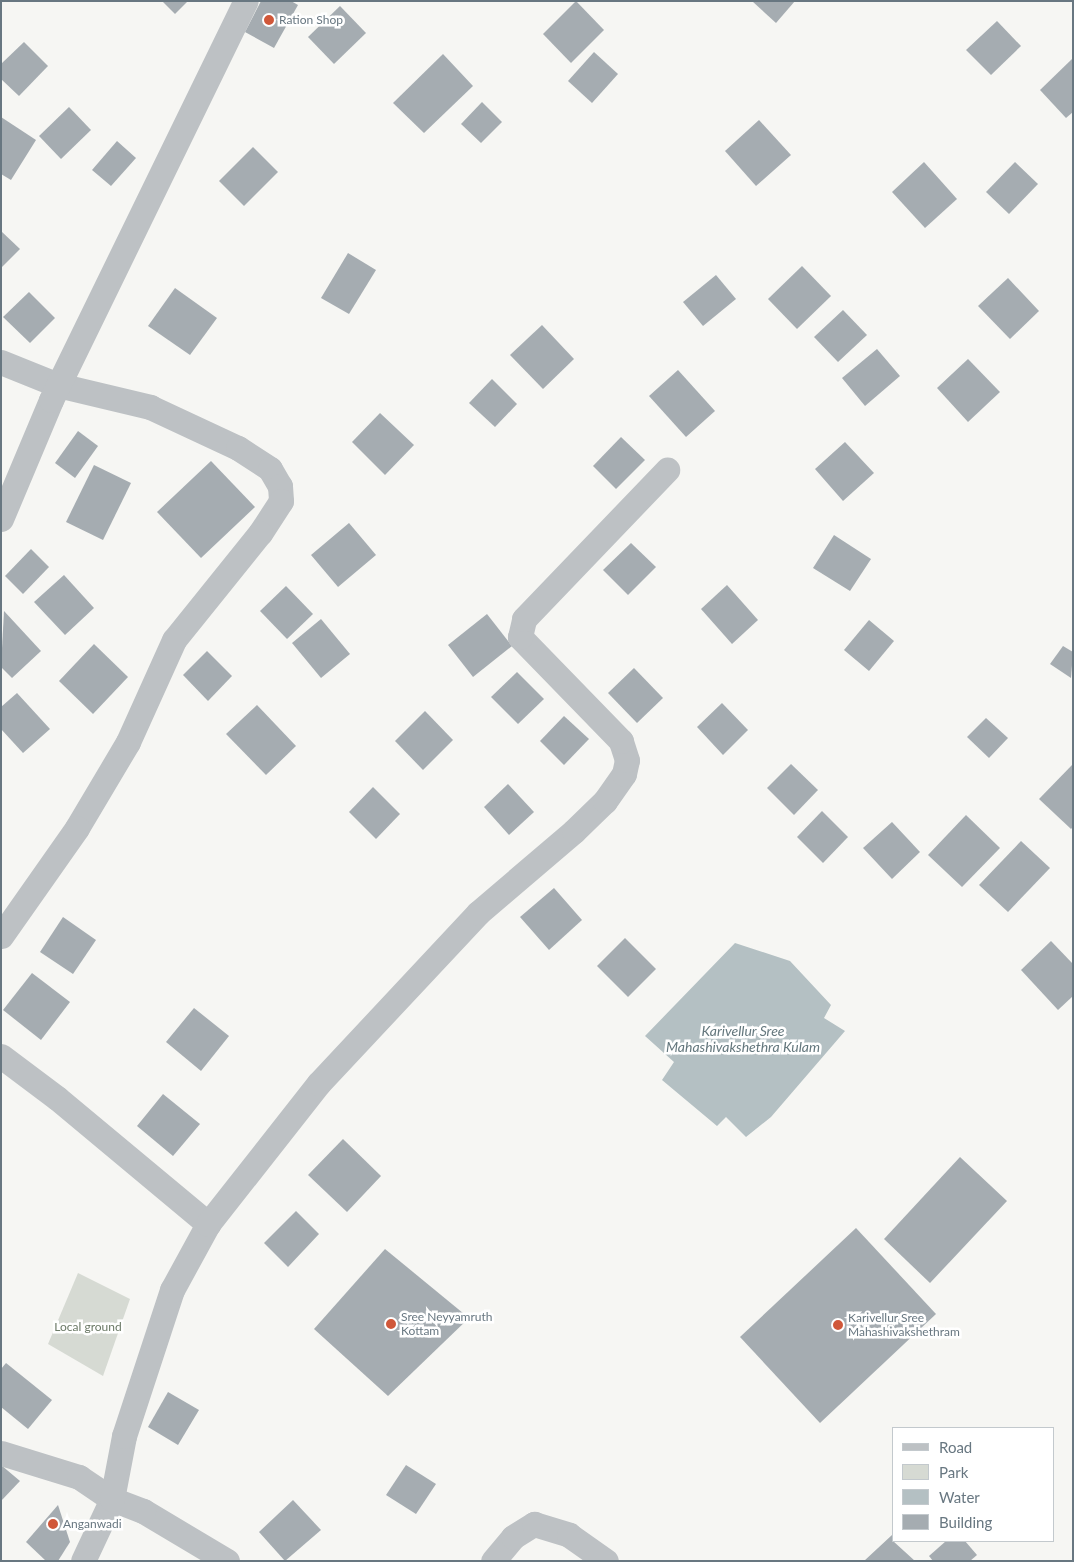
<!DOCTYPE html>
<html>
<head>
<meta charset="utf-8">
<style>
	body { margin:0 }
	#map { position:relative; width:1074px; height:1562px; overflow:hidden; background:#f6f6f3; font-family:Lato,sans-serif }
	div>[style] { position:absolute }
	.green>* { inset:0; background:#d6dad3 }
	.water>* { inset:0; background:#b4c0c3 }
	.building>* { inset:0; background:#a5acb1 }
	.minor>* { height:25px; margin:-12.5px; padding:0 12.5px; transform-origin:12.5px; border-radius:12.5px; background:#bdc1c4 }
	.dots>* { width:14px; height:14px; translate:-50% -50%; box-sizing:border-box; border:2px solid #fff; border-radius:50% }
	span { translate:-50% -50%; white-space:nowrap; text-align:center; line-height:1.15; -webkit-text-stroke:5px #fff; paint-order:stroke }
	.poi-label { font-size:12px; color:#687781 }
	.left { translate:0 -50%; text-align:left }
	.park-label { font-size:12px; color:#6b7966 }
	.water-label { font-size:14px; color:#64777d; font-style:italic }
	.frame { position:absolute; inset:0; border:2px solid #687781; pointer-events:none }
	.legend { position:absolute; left:892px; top:1427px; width:162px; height:115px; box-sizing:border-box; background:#fff; border:1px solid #c3c9cd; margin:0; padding:6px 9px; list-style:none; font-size:15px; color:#687781 }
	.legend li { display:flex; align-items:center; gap:10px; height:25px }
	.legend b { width:25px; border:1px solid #c3c9cd }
</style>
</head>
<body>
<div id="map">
	<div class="green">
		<div style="clip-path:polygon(78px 1273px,130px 1299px,103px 1376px,48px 1344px)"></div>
	</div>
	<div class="water">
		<div style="clip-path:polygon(735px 943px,790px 961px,831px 1005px,824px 1018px,845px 1031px,771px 1117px,746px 1137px,726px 1117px,717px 1126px,662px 1080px,674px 1062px,645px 1036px)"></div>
	</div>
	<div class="building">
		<div style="clip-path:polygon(162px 1px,188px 1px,175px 14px)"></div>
		<div style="clip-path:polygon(261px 1px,291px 1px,298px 5px,274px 48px,245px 32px)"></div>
		<div style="clip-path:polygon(576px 1px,604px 30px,571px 63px,543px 34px)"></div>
		<div style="clip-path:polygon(752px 1px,795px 1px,776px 23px)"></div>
		<div style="clip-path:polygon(340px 6px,366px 33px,334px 64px,308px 37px)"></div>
		<div style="clip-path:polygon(997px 21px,1021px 46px,991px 75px,966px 50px)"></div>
		<div style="clip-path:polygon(24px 42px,48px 66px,19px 96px,1px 79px,1px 64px)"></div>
		<div style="clip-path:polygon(594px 52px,618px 74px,592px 103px,568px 81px)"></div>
		<div style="clip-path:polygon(443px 54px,473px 86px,424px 133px,393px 103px)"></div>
		<div style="clip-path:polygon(1073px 58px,1073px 112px,1066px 118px,1040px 90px)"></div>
		<div style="clip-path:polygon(482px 102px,502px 122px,481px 143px,461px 124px)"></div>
		<div style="clip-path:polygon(69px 107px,91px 130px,61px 159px,39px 136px)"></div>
		<div style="clip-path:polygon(1px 117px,36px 140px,11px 180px,1px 174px)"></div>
		<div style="clip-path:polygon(759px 120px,791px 155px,756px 186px,725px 151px)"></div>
		<div style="clip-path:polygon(117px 141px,136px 158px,111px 186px,92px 170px)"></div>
		<div style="clip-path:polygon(253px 147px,278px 172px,244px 206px,219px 181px)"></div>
		<div style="clip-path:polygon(924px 162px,957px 199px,925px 228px,892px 192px)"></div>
		<div style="clip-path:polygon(1015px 162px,1038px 184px,1009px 214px,986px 192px)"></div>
		<div style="clip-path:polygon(1px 231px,20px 249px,1px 268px)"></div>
		<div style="clip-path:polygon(348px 253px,376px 270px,349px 314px,321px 298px)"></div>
		<div style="clip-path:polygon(802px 266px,831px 296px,797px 329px,768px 299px)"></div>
		<div style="clip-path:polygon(716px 275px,736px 299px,703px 326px,683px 302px)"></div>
		<div style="clip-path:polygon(1008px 278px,1039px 311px,1010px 339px,978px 306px)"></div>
		<div style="clip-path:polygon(175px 288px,217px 318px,190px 355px,148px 326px)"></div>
		<div style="clip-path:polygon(29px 292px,55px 318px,30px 343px,3px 317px)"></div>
		<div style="clip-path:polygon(843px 310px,867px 335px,838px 362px,814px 337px)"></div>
		<div style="clip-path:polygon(542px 325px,574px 359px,543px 389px,510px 355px)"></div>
		<div style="clip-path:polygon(877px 349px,900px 376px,865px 406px,842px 378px)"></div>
		<div style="clip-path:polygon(968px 359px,1000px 392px,968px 422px,937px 388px)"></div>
		<div style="clip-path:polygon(678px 370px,715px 411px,686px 437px,649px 396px)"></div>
		<div style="clip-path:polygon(492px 379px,517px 404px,495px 427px,469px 403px)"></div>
		<div style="clip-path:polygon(380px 413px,414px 445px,385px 475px,352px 442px)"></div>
		<div style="clip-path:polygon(78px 431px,98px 446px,75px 478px,55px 463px)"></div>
		<div style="clip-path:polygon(621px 437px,645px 460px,616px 489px,593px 466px)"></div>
		<div style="clip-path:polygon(845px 442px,874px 473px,843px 501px,815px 469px)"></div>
		<div style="clip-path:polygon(211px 461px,255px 507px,201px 558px,157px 512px)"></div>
		<div style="clip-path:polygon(94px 465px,131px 483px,103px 540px,66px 522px)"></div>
		<div style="clip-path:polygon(349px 523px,376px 555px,338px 587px,311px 555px)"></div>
		<div style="clip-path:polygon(834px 535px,871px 559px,850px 591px,813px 568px)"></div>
		<div style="clip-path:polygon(631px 543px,656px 567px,628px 595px,603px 570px)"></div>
		<div style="clip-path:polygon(31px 549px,49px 567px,23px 594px,5px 576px)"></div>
		<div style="clip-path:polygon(64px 575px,94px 608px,65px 635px,34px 602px)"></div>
		<div style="clip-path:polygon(727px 585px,758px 620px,732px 644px,701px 609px)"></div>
		<div style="clip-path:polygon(286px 586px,313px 614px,287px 639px,260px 611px)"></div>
		<div style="clip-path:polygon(4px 611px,41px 651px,12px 678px,1px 667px)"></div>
		<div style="clip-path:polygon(487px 614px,512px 646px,473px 677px,448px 645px)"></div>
		<div style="clip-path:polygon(321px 619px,350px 654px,321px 678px,292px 643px)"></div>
		<div style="clip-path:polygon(869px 620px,894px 641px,869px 671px,844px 650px)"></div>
		<div style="clip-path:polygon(94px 644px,128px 677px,93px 714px,59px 681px)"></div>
		<div style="clip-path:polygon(1063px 646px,1073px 652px,1071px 678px,1050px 664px)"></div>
		<div style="clip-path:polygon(207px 651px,232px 676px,208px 701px,183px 675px)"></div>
		<div style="clip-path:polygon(634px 668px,663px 698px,637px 723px,608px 693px)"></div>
		<div style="clip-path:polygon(517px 672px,544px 699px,518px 724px,491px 697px)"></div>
		<div style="clip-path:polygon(17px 693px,50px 729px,23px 753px,1px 729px,1px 707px)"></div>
		<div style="clip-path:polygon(722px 703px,748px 730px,723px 755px,697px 727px)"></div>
		<div style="clip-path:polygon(257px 705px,296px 746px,266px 775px,226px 734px)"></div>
		<div style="clip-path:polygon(425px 711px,453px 740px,423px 770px,395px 741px)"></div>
		<div style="clip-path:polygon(564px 716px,589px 739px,564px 765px,540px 741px)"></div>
		<div style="clip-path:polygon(986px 718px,1008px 738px,989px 758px,967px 737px)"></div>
		<div style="clip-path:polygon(791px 764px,818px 790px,794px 815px,767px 788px)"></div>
		<div style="clip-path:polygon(1073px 764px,1073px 827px,1071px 829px,1039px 799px)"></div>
		<div style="clip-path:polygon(508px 784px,534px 812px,509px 835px,484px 807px)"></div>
		<div style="clip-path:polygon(373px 787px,400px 814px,376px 839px,349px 812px)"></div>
		<div style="clip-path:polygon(822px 811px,848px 837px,823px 863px,797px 837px)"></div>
		<div style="clip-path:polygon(966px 815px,1000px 848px,962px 887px,928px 855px)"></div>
		<div style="clip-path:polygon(892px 822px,920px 852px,892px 879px,863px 848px)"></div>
		<div style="clip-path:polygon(1021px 841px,1050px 868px,1008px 912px,979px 885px)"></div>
		<div style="clip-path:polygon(554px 888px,582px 920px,549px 950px,520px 917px)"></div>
		<div style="clip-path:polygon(63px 917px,96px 940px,73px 974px,40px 952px)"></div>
		<div style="clip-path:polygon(625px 938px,656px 969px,628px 997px,597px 966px)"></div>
		<div style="clip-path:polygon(1051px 941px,1073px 964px,1073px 996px,1058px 1010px,1021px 970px)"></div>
		<div style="clip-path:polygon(32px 973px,70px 1002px,41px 1040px,3px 1010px)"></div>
		<div style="clip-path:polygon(194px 1008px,229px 1036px,201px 1071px,166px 1042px)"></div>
		<div style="clip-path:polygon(163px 1094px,200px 1124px,173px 1156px,137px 1126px)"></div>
		<div style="clip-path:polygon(343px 1139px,381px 1176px,347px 1212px,308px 1175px)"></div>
		<div style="clip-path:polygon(960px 1157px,1007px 1201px,930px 1283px,884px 1239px)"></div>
		<div style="clip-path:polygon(296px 1211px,319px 1234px,288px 1267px,264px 1243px)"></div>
		<div style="clip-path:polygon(856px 1228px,936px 1314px,820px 1423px,740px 1337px)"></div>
		<div style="clip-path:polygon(385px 1249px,469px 1318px,388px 1396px,314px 1329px)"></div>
		<div style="clip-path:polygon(6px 1363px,52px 1400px,28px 1429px,1px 1407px,1px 1369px)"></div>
		<div style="clip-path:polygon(168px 1392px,199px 1410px,178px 1445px,148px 1427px)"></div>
		<div style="clip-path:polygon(1px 1465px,20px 1481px,1px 1501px)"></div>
		<div style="clip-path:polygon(406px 1465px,436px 1484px,416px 1514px,386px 1495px)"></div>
		<div style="clip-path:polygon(293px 1500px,321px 1530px,285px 1561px,259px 1532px)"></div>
		<div style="clip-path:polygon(58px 1505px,70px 1542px,58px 1561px,46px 1561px,26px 1542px)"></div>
		<div style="clip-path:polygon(892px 1535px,893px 1541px,915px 1561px,864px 1561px)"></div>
		<div style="clip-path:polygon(946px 1541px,965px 1541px,977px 1555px,970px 1561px,933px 1561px,929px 1556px)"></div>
	</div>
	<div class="minor">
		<div style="left:1px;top:362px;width:61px;rotate:22deg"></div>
		<div style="left:58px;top:385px;width:95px;rotate:13.4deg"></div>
		<div style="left:150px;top:407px;width:97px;rotate:25deg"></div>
		<div style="left:238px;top:448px;width:38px;rotate:33deg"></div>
		<div style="left:270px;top:469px;width:20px;rotate:60deg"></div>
		<div style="left:280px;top:486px;width:15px;rotate:86deg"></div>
		<div style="left:281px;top:501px;width:38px;rotate:123deg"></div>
		<div style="left:260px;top:533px;width:137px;rotate:128.8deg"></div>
		<div style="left:174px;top:640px;width:112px;rotate:114.3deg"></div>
		<div style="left:128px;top:742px;width:100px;rotate:120.7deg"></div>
		<div style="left:77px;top:828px;width:132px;rotate:125.1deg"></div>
		<div style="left:1px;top:519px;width:129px;rotate:-67.2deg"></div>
		<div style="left:51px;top:400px;width:444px;rotate:-64deg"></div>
		<div style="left:1px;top:1056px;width:70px;rotate:36.9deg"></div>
		<div style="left:57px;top:1098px;width:197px;rotate:39.8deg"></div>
		<div style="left:1px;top:1453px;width:82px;rotate:17.1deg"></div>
		<div style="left:79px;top:1477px;width:40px;rotate:34deg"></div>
		<div style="left:112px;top:1499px;width:68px;rotate:115.1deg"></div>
		<div style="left:227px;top:1561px;width:98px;rotate:-149.2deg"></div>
		<div style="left:143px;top:1511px;width:33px;rotate:-159deg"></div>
		<div style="left:112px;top:1499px;width:64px;rotate:-79.2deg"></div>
		<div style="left:124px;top:1436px;width:154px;rotate:-71.8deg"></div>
		<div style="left:172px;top:1290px;width:75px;rotate:-61.4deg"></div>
		<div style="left:208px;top:1224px;width:179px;rotate:-51.8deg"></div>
		<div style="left:319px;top:1083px;width:233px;rotate:-46.9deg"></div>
		<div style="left:478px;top:913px;width:126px;rotate:-40.5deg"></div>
		<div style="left:574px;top:831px;width:43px;rotate:-44.1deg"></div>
		<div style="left:605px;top:801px;width:33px;rotate:-55deg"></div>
		<div style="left:624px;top:774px;width:14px;rotate:-78deg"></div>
		<div style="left:627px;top:760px;width:20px;rotate:-108deg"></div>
		<div style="left:621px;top:741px;width:145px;rotate:-134.2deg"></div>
		<div style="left:520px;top:637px;width:18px;rotate:-77deg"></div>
		<div style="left:524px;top:619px;width:207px;rotate:-46.2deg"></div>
		<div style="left:493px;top:1561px;width:31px;rotate:-50deg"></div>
		<div style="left:513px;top:1537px;width:25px;rotate:-32deg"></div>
		<div style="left:534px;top:1524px;width:37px;rotate:17deg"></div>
		<div style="left:569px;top:1535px;width:45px;rotate:35.1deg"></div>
	</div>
	<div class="dots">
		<div style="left:269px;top:20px;background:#d05739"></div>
		<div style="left:391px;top:1324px;background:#d05739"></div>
		<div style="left:838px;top:1325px;background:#d05739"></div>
		<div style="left:53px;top:1524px;background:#d05739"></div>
	</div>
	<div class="poi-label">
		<span class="left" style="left:279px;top:20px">Ration Shop</span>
		<span class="left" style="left:401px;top:1324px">Sree Neyyamruth<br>Kottam</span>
		<span class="left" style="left:848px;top:1325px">Karivellur Sree<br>Mahashivakshethram</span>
		<span class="left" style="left:63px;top:1524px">Anganwadi</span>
	</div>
	<div class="park-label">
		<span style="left:88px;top:1327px">Local ground</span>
	</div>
	<div class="water-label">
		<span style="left:743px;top:1039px">Karivellur Sree<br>Mahashivakshethra Kulam</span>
	</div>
	<div class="frame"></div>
	<ul class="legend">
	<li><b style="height:6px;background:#bdc1c4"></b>Road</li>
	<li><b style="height:14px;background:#d6dad3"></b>Park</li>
	<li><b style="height:14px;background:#b4c0c3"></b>Water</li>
	<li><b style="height:14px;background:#a5acb1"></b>Building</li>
	</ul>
</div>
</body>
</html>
